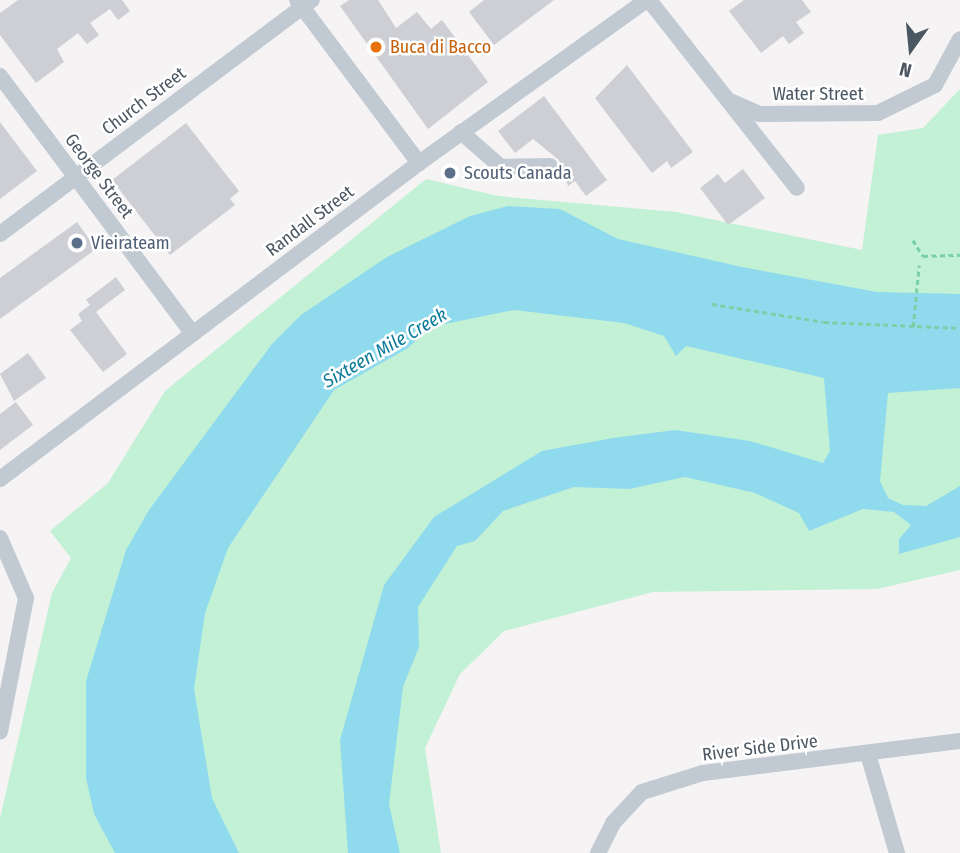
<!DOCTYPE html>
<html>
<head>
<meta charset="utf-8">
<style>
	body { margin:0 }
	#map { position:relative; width:960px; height:853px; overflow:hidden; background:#f5f3f3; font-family:"Fira Sans Condensed",sans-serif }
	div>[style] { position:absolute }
	.green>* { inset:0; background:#c3f1d5 }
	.water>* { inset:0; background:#90daee }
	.building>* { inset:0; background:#cdcfd5 }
	.path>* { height:2.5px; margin-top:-1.25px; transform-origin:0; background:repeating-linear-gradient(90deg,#7ad0a6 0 5px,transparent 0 8.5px) }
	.minor>* { height:16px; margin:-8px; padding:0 8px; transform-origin:8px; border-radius:8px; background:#c1cad2 }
	.dots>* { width:19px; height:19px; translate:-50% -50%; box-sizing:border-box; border:4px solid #fff; border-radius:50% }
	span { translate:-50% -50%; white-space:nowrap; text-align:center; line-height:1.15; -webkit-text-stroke:5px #fff; paint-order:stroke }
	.food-label { font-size:18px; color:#c56008 }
	.left { translate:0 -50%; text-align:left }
	.street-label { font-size:18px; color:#4a5661 }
	.service-label { font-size:18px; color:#4e5e75 }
	.water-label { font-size:19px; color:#0c7c9b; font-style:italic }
	.north { position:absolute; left:876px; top:14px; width:70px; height:70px; -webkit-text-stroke:5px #fff; paint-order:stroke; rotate:195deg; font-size:19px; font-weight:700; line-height:28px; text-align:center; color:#4a5661 }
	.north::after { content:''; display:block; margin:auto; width:24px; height:32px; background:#4a5661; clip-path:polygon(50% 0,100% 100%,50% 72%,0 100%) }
</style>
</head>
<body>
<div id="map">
	<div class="green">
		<div style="clip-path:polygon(960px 89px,960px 570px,877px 589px,653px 592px,504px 631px,460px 674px,425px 748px,441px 853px,0 853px,0 818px,52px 593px,71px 558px,50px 531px,108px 483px,165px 391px,426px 179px,498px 196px,676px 212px,862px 250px,878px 135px,923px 128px)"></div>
	</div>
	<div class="water">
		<div style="clip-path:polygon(508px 206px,560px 209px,618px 239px,742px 267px,877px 292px,960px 294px,960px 388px,888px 393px,880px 481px,888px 498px,903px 505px,926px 506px,960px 486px,960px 537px,899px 554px,899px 539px,911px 525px,894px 512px,863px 509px,809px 531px,799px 513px,755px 493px,685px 477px,629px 489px,574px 487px,503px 511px,475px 541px,457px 546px,418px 607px,419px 647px,403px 687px,389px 804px,400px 853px,348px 853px,340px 740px,384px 585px,434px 517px,542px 451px,613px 438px,675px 430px,750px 441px,823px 463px,830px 451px,824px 378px,686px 346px,676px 356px,664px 336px,624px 323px,514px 310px,430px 327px,408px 348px,334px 390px,228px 548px,205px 613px,194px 689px,212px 798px,239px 853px,115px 853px,94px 814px,86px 778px,86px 681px,126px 550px,149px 510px,272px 344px,301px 315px,387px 257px,470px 216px)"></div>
	</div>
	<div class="building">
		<div style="clip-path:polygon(18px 0,122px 0,130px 11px,118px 20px,110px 9px,90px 23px,99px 35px,87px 44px,78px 33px,57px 49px,64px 62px,36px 83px,0 35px,0 13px)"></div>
		<div style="clip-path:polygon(349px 0,378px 0,396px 28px,417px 12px,431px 29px,442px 20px,488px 82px,428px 129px,340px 6px)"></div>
		<div style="clip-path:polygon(484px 0,554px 0,494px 45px,469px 12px)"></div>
		<div style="clip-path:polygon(744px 0,802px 0,811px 12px,796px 22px,804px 33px,789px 44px,783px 36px,761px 53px,729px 11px)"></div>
		<div style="clip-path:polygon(627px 65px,693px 152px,671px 168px,667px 161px,652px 173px,595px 98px)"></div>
		<div style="clip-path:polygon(544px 96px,607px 180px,586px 196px,575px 181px,568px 186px,559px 160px,533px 139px,515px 153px,498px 131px)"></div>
		<div style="clip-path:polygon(0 122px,37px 171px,0 199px)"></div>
		<div style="clip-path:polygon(186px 123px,239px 191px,230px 199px,235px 205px,170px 255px,112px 180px)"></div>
		<div style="clip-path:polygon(743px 169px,765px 198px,728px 225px,700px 188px,718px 174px,725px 183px)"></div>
		<div style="clip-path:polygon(77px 222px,96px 249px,0 319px,0 278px)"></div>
		<div style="clip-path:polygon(116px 277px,125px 290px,96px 312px,127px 354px,103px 372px,70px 330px,82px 321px,78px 314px,90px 305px,86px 300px)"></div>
		<div style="clip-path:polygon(28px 353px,46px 378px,14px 401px,0 374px)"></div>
		<div style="clip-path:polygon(16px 402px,33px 425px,0 450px,0 414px)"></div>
	</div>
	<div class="path">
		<div style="left:913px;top:240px;width:19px;rotate:58deg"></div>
		<div style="left:923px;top:256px;width:37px;rotate:-2deg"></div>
		<div style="left:712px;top:304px;width:113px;rotate:9.1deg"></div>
		<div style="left:824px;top:322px;width:136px;rotate:2.5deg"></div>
		<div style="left:913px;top:327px;width:62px;rotate:-84.5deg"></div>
	</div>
	<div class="minor">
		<div style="left:297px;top:0;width:204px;rotate:53.2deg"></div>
		<div style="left:649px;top:0;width:239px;rotate:51.8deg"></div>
		<div style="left:0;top:76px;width:322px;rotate:53.2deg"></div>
		<div style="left:728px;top:100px;width:34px;rotate:24deg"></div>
		<div style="left:759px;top:114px;width:119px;rotate:-0.5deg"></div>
		<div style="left:878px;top:113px;width:64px;rotate:-26.2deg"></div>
		<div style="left:935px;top:85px;width:52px;rotate:-61.5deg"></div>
		<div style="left:461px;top:132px;width:53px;rotate:41.2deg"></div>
		<div style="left:501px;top:167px;width:49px;rotate:-1.2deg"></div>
		<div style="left:0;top:234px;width:390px;rotate:-36.9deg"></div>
		<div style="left:0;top:479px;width:525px;rotate:-37.02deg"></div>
		<div style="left:419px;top:163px;width:280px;rotate:-35.6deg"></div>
		<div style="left:0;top:538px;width:65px;rotate:66.6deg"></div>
		<div style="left:26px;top:598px;width:136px;rotate:101deg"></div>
		<div style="left:868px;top:754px;width:103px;rotate:73.7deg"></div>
		<div style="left:598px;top:853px;width:34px;rotate:-63deg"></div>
		<div style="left:613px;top:823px;width:42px;rotate:-46.9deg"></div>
		<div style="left:642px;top:792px;width:64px;rotate:-17.3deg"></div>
		<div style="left:703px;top:773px;width:259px;rotate:-7.1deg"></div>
	</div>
	<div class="dots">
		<div style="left:376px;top:47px;background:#e8710a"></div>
		<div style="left:450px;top:173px;background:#5c6f8a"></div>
		<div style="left:77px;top:243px;background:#5c6f8a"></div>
	</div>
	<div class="food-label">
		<span class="left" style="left:390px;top:47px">Buca di Bacco</span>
	</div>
	<div class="street-label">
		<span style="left:818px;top:94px">Water Street</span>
		<span style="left:144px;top:101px;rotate:-37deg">Church Street</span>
		<span style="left:99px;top:176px;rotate:53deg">George Street</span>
		<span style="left:310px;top:221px;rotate:-37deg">Randall Street</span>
		<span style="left:760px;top:748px;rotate:-7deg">River Side Drive</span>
	</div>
	<div class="service-label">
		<span class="left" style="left:464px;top:173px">Scouts Canada</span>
		<span class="left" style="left:91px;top:243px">Vieirateam</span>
	</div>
	<div class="water-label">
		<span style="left:385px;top:348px;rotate:-30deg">Sixteen Mile Creek</span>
	</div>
	<div class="north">N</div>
</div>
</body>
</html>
